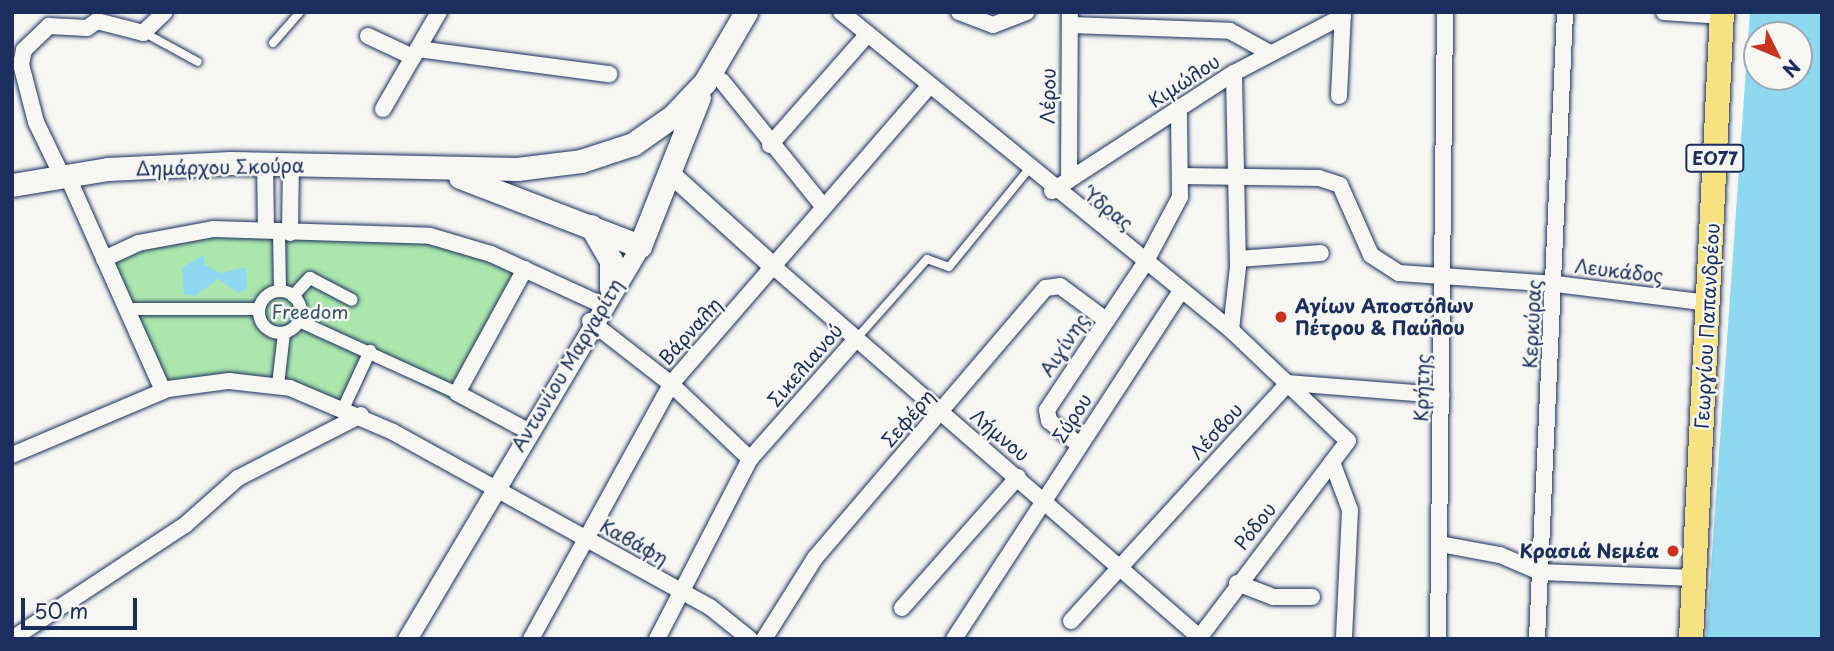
<!DOCTYPE html>
<html>
<head>
<meta charset="utf-8">
<style>
	body { margin:0 }
	#map { position:relative; width:1834px; height:651px; overflow:hidden; background:#f6f6f2; font-family:"Playpen Sans",sans-serif }
	div>[style] { position:absolute }
	.green>* { inset:0; background:#abe7ad }
	.water>* { inset:0; background:#8fd9f0 }
	.roads { filter:drop-shadow(0 0 2px #1b2f5e) drop-shadow(0 0 2px #1b2f5e) }
	.service>* { height:8px; margin:-4px; padding:0 4px; transform-origin:4px; border-radius:4px; background:#f6f6f2 }
	.pedestrian>* { height:12px; margin:-6px; padding:0 6px; transform-origin:6px; border-radius:6px; background:#f6f6f2 }
	.pedestrian>.ring { margin:-6px; padding:0; box-sizing:content-box; background:none; border:12px solid #f6f6f2; border-radius:50% }
	.minor>* { height:16px; margin:-8px; padding:0 8px; transform-origin:8px; border-radius:8px; background:#f6f6f2 }
	.tertiary>* { height:19px; margin:-9.5px; padding:0 9.5px; transform-origin:9.5px; border-radius:9.5px; background:#f6f6f2 }
	.secondary>* { height:23px; margin:-11.5px; padding:0 11.5px; transform-origin:11.5px; border-radius:11.5px; background:#f6f6f2 }
	.primary>* { height:24px; margin:-12px; padding:0 12px; transform-origin:12px; border-radius:12px; background:#f6e281 }
	.dots>* { width:19px; height:19px; translate:-50% -50%; box-sizing:border-box; border:4px solid #f6f6f2; border-radius:50% }
	span { translate:-50% -50%; white-space:nowrap; text-align:center; line-height:1.15; -webkit-text-stroke:5px #f6f6f2; paint-order:stroke }
	.shield-label span { padding:2px 5px; background:#f6f6f2; border:2px solid; border-radius:5px; -webkit-text-stroke-width:0 }
	.shield-label { font-size:18px; color:#1b2f5e; font-weight:700 }
	.street-label { font-size:19px; color:#1b2f5e }
	.poi-label { font-size:19px; color:#1b2f5e; font-weight:700 }
	.left { translate:0 -50%; text-align:left }
	.right { translate:-100% -50%; text-align:right }
	.park-label { font-size:19px; color:#38546e }
	.frame { position:absolute; inset:0; border:14px solid #1b2f5e; pointer-events:none }
	.north { position:absolute; left:1743px; top:21px; width:70px; height:70px; box-sizing:border-box; background:#f6f6f2; border:2px solid #9ea6b7; border-radius:50%; rotate:133deg; font-size:19px; font-weight:700; line-height:28px; text-align:center; color:#1b2f5e }
	.north::after { content:''; display:block; margin:auto; width:24px; height:32px; background:#c8321e; clip-path:polygon(50% 0,100% 100%,50% 72%,0 100%) }
	.scale { position:absolute; left:21px; top:598px; width:116px; height:32px; box-sizing:border-box; border:4px solid #1b2f5e; border-top:0; padding-left:9px; font-size:21px; line-height:24px; white-space:nowrap; color:#1b2f5e; -webkit-text-stroke:5px #f6f6f2; paint-order:stroke }
</style>
</head>
<body>
<div id="map">
	<div class="green">
		<div style="clip-path:polygon(177px 234px,430px 236px,525px 269px,457px 393px,508px 420px,503px 428px,374px 360px,350px 410px,284px 386px,163px 391px,104px 259px)"></div>
	</div>
	<div class="water">
		<div style="clip-path:polygon(evenodd,1750px 12px,1822px 12px,1822px 639px,1706px 639px,1750px 12px,1757px 35px,1799px 35px,1799px 77px,1757px 77px,1757px 35px)"></div>
		<div style="clip-path:polygon(203px 255px,205px 265px,221px 273px,246px 267px,247px 289px,238px 293px,218px 279px,195px 296px,184px 294px,182px 268px)"></div>
	</div>
	<div class="roads">
		<div class="service">
			<div style="left:145px;top:33px;width:60px;rotate:28.7deg"></div>
			<div style="left:273px;top:43px;width:41px;rotate:-48.9deg"></div>
			<div style="left:856px;top:339px;width:107px;rotate:-48.4deg"></div>
			<div style="left:927px;top:259px;width:23px;rotate:20deg"></div>
			<div style="left:949px;top:267px;width:125px;rotate:-50.8deg"></div>
		</div>
		<div class="pedestrian">
			<div style="left:279px;top:232px;width:59px;rotate:89deg"></div>
			<div class="ring" style="left:259px;top:291px;width:30px;height:30px"></div>
			<div style="left:293px;top:296px;width:25px;rotate:-47deg"></div>
			<div style="left:310px;top:278px;width:47px;rotate:27.6deg"></div>
			<div style="left:126px;top:309px;width:133px"></div>
			<div style="left:299px;top:321px;width:174px;rotate:24.5deg"></div>
			<div style="left:278px;top:385px;width:52px;rotate:-83.4deg"></div>
			<div style="left:344px;top:407px;width:62px;rotate:-65.1deg"></div>
		</div>
		<div class="minor">
			<div style="left:841px;top:12px;width:503px;rotate:39.19deg"></div>
			<div style="left:1231px;top:330px;width:161px;rotate:43.5deg"></div>
			<div style="left:1348px;top:441px;width:248px;rotate:127.1deg"></div>
			<div style="left:959px;top:12px;width:36px;rotate:21deg"></div>
			<div style="left:993px;top:25px;width:36px;rotate:-21deg"></div>
			<div style="left:1664px;top:12px;width:58px;rotate:3.9deg"></div>
			<div style="left:97px;top:21px;width:48px;rotate:14.6deg"></div>
			<div style="left:143px;top:33px;width:30px;rotate:-44deg"></div>
			<div style="left:1070px;top:25px;width:160px;rotate:2.1deg"></div>
			<div style="left:1230px;top:31px;width:46px;rotate:28.8deg"></div>
			<div style="left:368px;top:36px;width:50px;rotate:25deg"></div>
			<div style="left:418px;top:49px;width:193px;rotate:7.5deg"></div>
			<div style="left:722px;top:81px;width:161px;rotate:51.1deg"></div>
			<div style="left:1339px;top:96px;width:84px;rotate:-87.3deg"></div>
			<div style="left:383px;top:109px;width:112px;rotate:-60deg"></div>
			<div style="left:770px;top:145px;width:148px;rotate:-48.6deg"></div>
			<div style="left:265px;top:164px;width:66px;rotate:89.1deg"></div>
			<div style="left:67px;top:175px;width:236px;rotate:66deg"></div>
			<div style="left:62px;top:176px;width:60px;rotate:-115.7deg"></div>
			<div style="left:36px;top:122px;width:60px;rotate:-104.5deg"></div>
			<div style="left:21px;top:64px;width:14px;rotate:-78deg"></div>
			<div style="left:24px;top:50px;width:35px;rotate:-44deg"></div>
			<div style="left:49px;top:26px;width:38px;rotate:3deg"></div>
			<div style="left:87px;top:28px;width:12px;rotate:-35deg"></div>
			<div style="left:1180px;top:176px;width:139px;rotate:0.8deg"></div>
			<div style="left:1319px;top:178px;width:22px;rotate:18deg"></div>
			<div style="left:1340px;top:185px;width:77px;rotate:66.1deg"></div>
			<div style="left:1371px;top:255px;width:33px;rotate:33deg"></div>
			<div style="left:1399px;top:273px;width:157px;rotate:4deg"></div>
			<div style="left:1556px;top:284px;width:153px;rotate:7.1deg"></div>
			<div style="left:1069px;top:180px;width:168px;rotate:-89.7deg"></div>
			<div style="left:1052px;top:191px;width:217px;rotate:-33deg"></div>
			<div style="left:1234px;top:73px;width:123px;rotate:-27.6deg"></div>
			<div style="left:290px;top:233px;width:69px;rotate:-89.2deg"></div>
			<div style="left:104px;top:259px;width:38px;rotate:-25deg"></div>
			<div style="left:138px;top:243px;width:76px;rotate:-10.6deg"></div>
			<div style="left:213px;top:229px;width:217px;rotate:1.8deg"></div>
			<div style="left:430px;top:236px;width:64px;rotate:16.4deg"></div>
			<div style="left:491px;top:254px;width:120px;rotate:24.6deg"></div>
			<div style="left:1238px;top:259px;width:83px;rotate:-4.1deg"></div>
			<div style="left:774px;top:267px;width:562px;rotate:41.03deg"></div>
			<div style="left:525px;top:269px;width:141px;rotate:118.7deg"></div>
			<div style="left:457px;top:393px;width:78px;rotate:28.2deg"></div>
			<div style="left:590px;top:321px;width:103px;rotate:37.9deg"></div>
			<div style="left:671px;top:384px;width:109px;rotate:43.5deg"></div>
			<div style="left:1231px;top:330px;width:63px;rotate:-83.7deg"></div>
			<div style="left:1238px;top:267px;width:194px;rotate:-91.2deg"></div>
			<div style="left:1079px;top:445px;width:38px;rotate:-141deg"></div>
			<div style="left:1049px;top:421px;width:11px;rotate:-100deg"></div>
			<div style="left:1047px;top:410px;width:177px;rotate:-56.3deg"></div>
			<div style="left:1145px;top:263px;width:75px;rotate:-62.1deg"></div>
			<div style="left:1180px;top:197px;width:88px;rotate:-90.7deg"></div>
			<div style="left:12px;top:455px;width:169px;rotate:-22.9deg"></div>
			<div style="left:168px;top:389px;width:62px;rotate:-7.5deg"></div>
			<div style="left:229px;top:381px;width:61px;rotate:6.5deg"></div>
			<div style="left:290px;top:388px;width:112px;rotate:23.1deg"></div>
			<div style="left:393px;top:432px;width:362px;rotate:28.9deg"></div>
			<div style="left:710px;top:607px;width:51px;rotate:38.7deg"></div>
			<div style="left:1332px;top:462px;width:51px;rotate:69.4deg"></div>
			<div style="left:1350px;top:510px;width:129px;rotate:92.7deg"></div>
			<div style="left:1440px;top:544px;width:61px;rotate:10.4deg"></div>
			<div style="left:1500px;top:555px;width:43px;rotate:23deg"></div>
			<div style="left:1540px;top:572px;width:154px;rotate:2.2deg"></div>
			<div style="left:1237px;top:583px;width:39px;rotate:21deg"></div>
			<div style="left:1273px;top:597px;width:39px"></div>
			<div style="left:902px;top:608px;width:175px;rotate:-48.5deg"></div>
			<div style="left:1071px;top:621px;width:322px;rotate:-47.6deg"></div>
			<div style="left:1288px;top:383px;width:154px;rotate:4.5deg"></div>
			<div style="left:12px;top:639px;width:207px;rotate:-33.4deg"></div>
			<div style="left:185px;top:525px;width:71px;rotate:-41.6deg"></div>
			<div style="left:238px;top:478px;width:138px;rotate:-27.1deg"></div>
			<div style="left:531px;top:639px;width:291px;rotate:-61.2deg"></div>
			<div style="left:671px;top:384px;width:394px;rotate:-49.1deg"></div>
			<div style="left:657px;top:639px;width:203px;rotate:-62.7deg"></div>
			<div style="left:750px;top:459px;width:160px;rotate:-48.5deg"></div>
			<div style="left:764px;top:639px;width:96px;rotate:-57.8deg"></div>
			<div style="left:815px;top:558px;width:355px;rotate:-49.5deg"></div>
			<div style="left:1046px;top:288px;width:14px;rotate:-8deg"></div>
			<div style="left:1060px;top:286px;width:57px;rotate:36.5deg"></div>
			<div style="left:954px;top:639px;width:415px;rotate:-56.9deg"></div>
			<div style="left:1438px;top:639px;width:627px;rotate:-89.36deg"></div>
			<div style="left:1537px;top:639px;width:628px;rotate:-87.44deg"></div>
		</div>
		<div class="tertiary">
			<div style="left:671px;top:174px;width:139px;rotate:42.1deg"></div>
			<div style="left:407px;top:639px;width:457px;rotate:-59.3deg"></div>
		</div>
		<div class="secondary">
			<div style="left:460px;top:177px;width:193px;rotate:21deg"></div>
			<div style="left:640px;top:246px;width:160px;rotate:-68.4deg"></div>
			<div style="left:12px;top:185px;width:97px;rotate:-9.5deg"></div>
			<div style="left:108px;top:169px;width:123px;rotate:-2.8deg"></div>
			<div style="left:231px;top:163px;width:286px;rotate:1.2deg"></div>
			<div style="left:517px;top:169px;width:64px;rotate:-7.1deg"></div>
			<div style="left:581px;top:161px;width:55px;rotate:-18.1deg"></div>
			<div style="left:633px;top:144px;width:49px;rotate:-35deg"></div>
			<div style="left:673px;top:116px;width:47px;rotate:-46.7deg"></div>
			<div style="left:705px;top:82px;width:81px;rotate:-59.6deg"></div>
			<div style="left:591px;top:226px;width:39px;rotate:60deg"></div>
			<div style="left:611px;top:260px;width:28px;rotate:90deg"></div>
		</div>
		<div class="primary">
			<div style="left:1691px;top:639px;width:628px;rotate:-87.17deg"></div>
		</div>
	</div>
	<div class="dots">
		<div style="left:1281px;top:317px;background:#c8321e"></div>
		<div style="left:1673px;top:551px;background:#c8321e"></div>
	</div>
	<div class="shield-label">
		<span style="left:1715px;top:158px">ΕΟ77</span>
	</div>
	<div class="street-label">
		<span style="left:1184px;top:81px;rotate:-33deg">Κιμώλου</span>
		<span style="left:1048px;top:96px;rotate:-89deg">Λέρου</span>
		<span style="left:220px;top:167px;rotate:-1deg">Δημάρχου Σκούρα</span>
		<span style="left:1109px;top:209px;rotate:38deg">Ύδρας</span>
		<span style="left:1619px;top:271px;rotate:7deg">Λευκάδος</span>
		<span style="left:1532px;top:324px;rotate:-87deg">Κερκύρας</span>
		<span style="left:1707px;top:326px;rotate:-87deg">Γεωργίου Παπανδρέου</span>
		<span style="left:690px;top:331px;rotate:-48deg">Βάρναλη</span>
		<span style="left:1064px;top:345px;rotate:-56deg">Αιγίνης</span>
		<span style="left:567px;top:365px;rotate:-59deg">Αντωνίου Μαργαρίτη</span>
		<span style="left:805px;top:365px;rotate:-49deg">Σικελιανού</span>
		<span style="left:1422px;top:388px;rotate:-88deg">Κρήτης</span>
		<span style="left:908px;top:418px;rotate:-49deg">Σεφέρη</span>
		<span style="left:1072px;top:418px;rotate:-57deg">Σύρου</span>
		<span style="left:1216px;top:431px;rotate:-48deg">Λέσβου</span>
		<span style="left:1000px;top:435px;rotate:40deg">Λήμνου</span>
		<span style="left:1255px;top:526px;rotate:-52deg">Ρόδου</span>
		<span style="left:634px;top:542px;rotate:29deg">Καβάφη</span>
	</div>
	<div class="poi-label">
		<span class="left" style="left:1295px;top:317px">Αγίων Αποστόλων<br>Πέτρου &amp; Παύλου</span>
		<span class="right" style="left:1659px;top:551px">Κρασιά Νεμέα</span>
	</div>
	<div class="park-label">
		<span style="left:310px;top:312px">Freedom</span>
	</div>
	<div class="frame"></div>
	<div class="north">N</div>
	<div class="scale">50 m</div>
</div>
</body>
</html>
